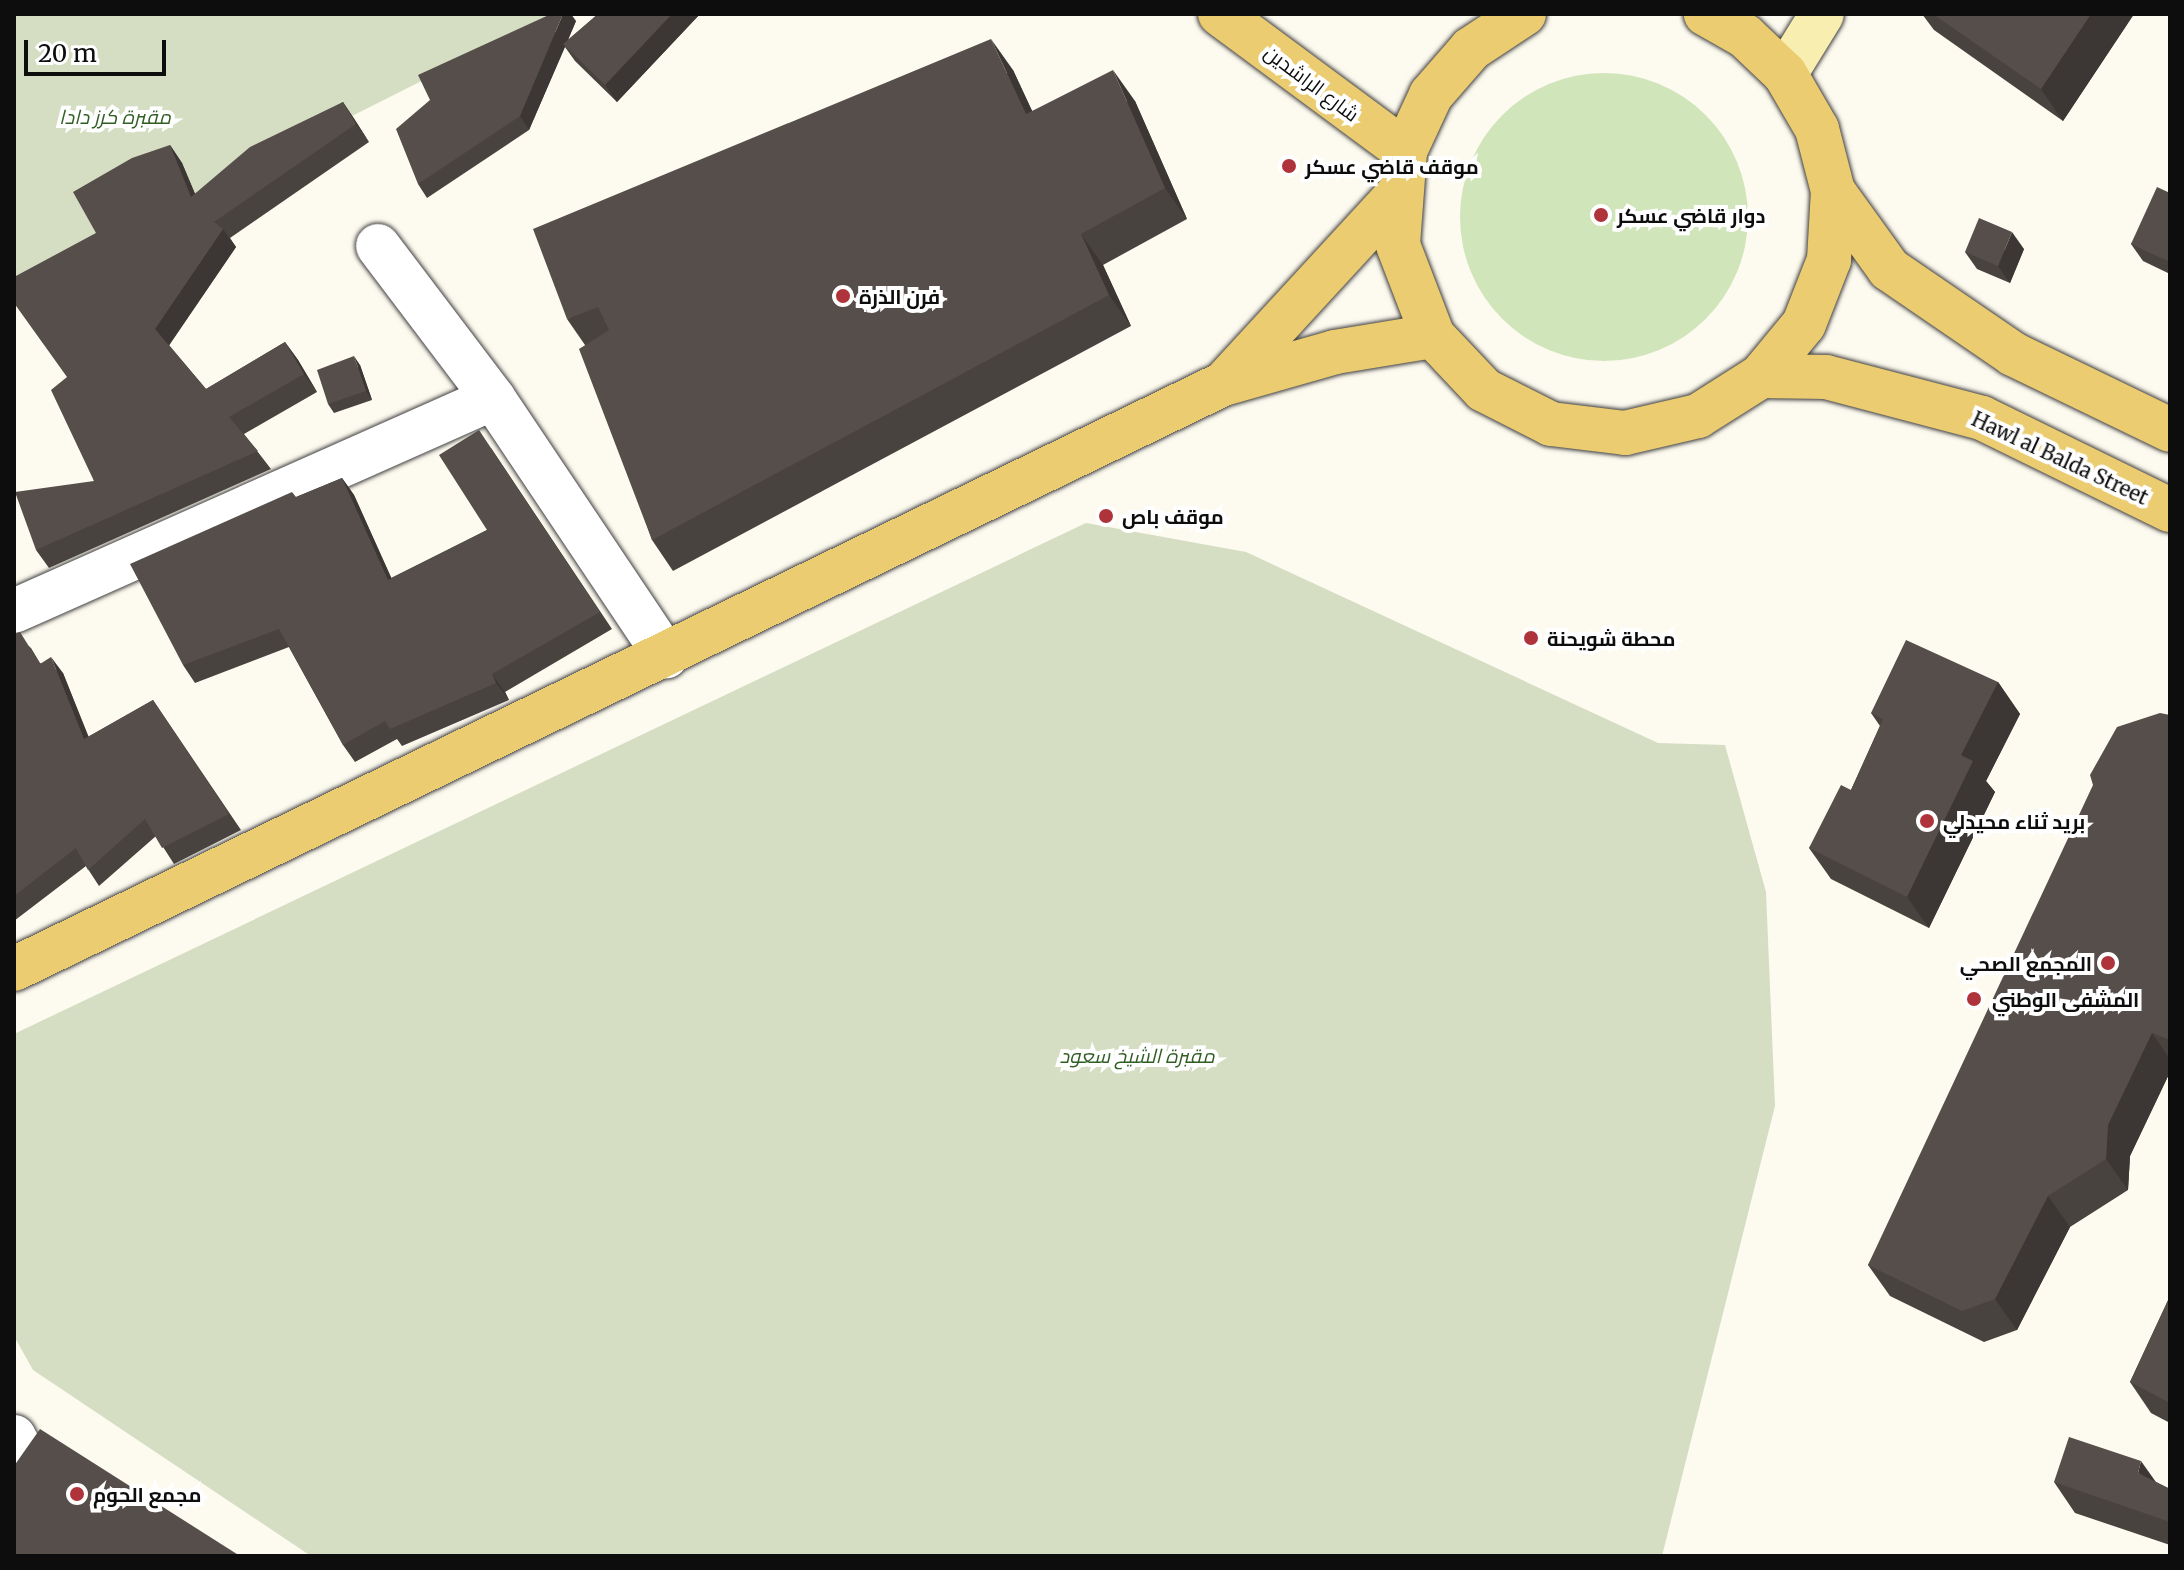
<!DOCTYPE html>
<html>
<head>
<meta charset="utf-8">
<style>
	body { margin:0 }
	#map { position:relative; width:2184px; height:1570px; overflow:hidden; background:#fdfaef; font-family:Merriweather,Cairo,serif }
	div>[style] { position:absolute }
	.green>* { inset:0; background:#d1e5bb }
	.round { border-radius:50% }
	.cemetery>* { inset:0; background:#d5ddc2 }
	.roads { filter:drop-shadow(0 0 2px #404040) drop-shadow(0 0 2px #404040) }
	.street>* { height:44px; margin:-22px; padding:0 22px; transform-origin:22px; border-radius:22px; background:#fff }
	.secondary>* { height:44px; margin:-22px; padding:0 22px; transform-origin:22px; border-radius:22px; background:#f7eeb0 }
	.primary>* { height:44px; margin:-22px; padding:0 22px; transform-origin:22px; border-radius:22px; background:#ebcc71 }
	.wall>* { inset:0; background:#494340 }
	.shaded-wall>* { inset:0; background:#3c3734 }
	.building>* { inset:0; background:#554e4a }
	.dots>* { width:22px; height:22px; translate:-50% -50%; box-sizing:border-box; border:4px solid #fff; border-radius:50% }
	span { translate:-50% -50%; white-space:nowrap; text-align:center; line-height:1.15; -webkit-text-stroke:8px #fff; paint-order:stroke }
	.street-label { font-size:20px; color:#0d0d0d }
	.park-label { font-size:20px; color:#315e24; font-style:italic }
	.poi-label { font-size:20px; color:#0d0d0d; font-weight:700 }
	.left { translate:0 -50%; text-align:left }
	.right { translate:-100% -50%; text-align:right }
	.frame { position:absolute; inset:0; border:16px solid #0d0d0d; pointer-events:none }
	.scale { position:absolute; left:24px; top:40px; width:142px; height:36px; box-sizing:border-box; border:4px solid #0d0d0d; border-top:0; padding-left:10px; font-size:24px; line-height:28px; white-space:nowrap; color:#0d0d0d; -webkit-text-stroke:6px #fff; paint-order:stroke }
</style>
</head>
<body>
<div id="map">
	<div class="green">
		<div class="round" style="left:1460px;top:73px;width:288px;height:288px"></div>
	</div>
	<div class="cemetery">
		<div style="clip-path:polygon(14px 14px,555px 14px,14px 286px)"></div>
		<div style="clip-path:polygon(1086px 523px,1246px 552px,1658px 743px,1725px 745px,1766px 892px,1775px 1106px,1662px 1556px,311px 1556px,33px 1370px,14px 1336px,14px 1034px)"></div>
	</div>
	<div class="roads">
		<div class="street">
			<div style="left:378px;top:246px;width:191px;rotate:52.9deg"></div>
			<div style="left:493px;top:398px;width:311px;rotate:56.2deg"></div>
			<div style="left:14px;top:611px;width:524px;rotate:-23.97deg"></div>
			<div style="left:14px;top:1437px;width:13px;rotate:63deg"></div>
			<div style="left:20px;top:1449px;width:11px;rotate:124deg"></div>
		</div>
		<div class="secondary">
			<div style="left:1785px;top:74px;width:70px;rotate:-58.3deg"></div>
		</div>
		<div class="primary">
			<div style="left:1220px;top:14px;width:230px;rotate:36.5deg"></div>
			<div style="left:1524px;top:14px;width:64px;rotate:146.6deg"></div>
			<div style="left:1471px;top:49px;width:61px;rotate:131deg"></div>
			<div style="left:1431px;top:95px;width:62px;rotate:114.9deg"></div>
			<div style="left:1405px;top:151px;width:94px;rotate:94.3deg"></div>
			<div style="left:1398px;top:245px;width:97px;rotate:69deg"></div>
			<div style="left:1433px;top:336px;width:74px;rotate:46.6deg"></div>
			<div style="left:1484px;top:390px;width:75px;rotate:26.9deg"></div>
			<div style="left:1551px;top:424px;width:75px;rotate:6.9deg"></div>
			<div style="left:1625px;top:433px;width:75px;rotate:-13.1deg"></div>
			<div style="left:1698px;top:416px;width:75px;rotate:-32.4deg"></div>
			<div style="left:1761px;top:376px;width:67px;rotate:-50.4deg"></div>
			<div style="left:1804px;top:324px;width:69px;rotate:-68.7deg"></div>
			<div style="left:1829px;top:260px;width:69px;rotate:-86.7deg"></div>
			<div style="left:1833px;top:191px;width:64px;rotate:-104.5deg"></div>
			<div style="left:1817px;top:129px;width:64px;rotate:-120.2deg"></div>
			<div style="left:1785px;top:74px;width:55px;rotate:-136.5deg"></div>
			<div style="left:1745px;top:36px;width:45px;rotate:-150.6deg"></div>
			<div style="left:1833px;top:191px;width:96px;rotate:54.3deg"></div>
			<div style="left:1889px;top:269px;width:150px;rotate:34.4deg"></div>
			<div style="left:2013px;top:354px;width:174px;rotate:25.8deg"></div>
			<div style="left:1761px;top:376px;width:65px;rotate:0.9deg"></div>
			<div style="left:1826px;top:377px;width:161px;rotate:14.7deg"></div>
			<div style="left:1982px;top:418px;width:209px;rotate:26.1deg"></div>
			<div style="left:1228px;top:379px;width:250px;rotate:-47.4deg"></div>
			<div style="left:14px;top:969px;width:1343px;rotate:-25.82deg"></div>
			<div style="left:1223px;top:384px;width:116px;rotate:-15.9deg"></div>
			<div style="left:1335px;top:352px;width:99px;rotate:-9.3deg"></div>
		</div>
	</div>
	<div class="wall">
		<div style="clip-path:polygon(598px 14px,700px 14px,617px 102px,575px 61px,565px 47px,529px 130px,427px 198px,418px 184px,430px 100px,576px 21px,568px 40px)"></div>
		<div style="clip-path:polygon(1922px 14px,2134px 14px,2063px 121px,1934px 30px)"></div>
		<div style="clip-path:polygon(1013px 70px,1032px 111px,1135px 101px,1187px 219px,1103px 265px,1131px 326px,673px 571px,652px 540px,585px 345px,567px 319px)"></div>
		<div style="clip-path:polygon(343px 102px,369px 142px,230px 238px,236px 247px,169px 345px,206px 389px,285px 342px,298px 360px,317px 392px,244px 434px,271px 469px,49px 568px,36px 550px,94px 481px,67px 378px,170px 145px,182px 163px,195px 194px)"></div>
		<div style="clip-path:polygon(2170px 193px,2170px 274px,2143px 261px,2131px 244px)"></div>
		<div style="clip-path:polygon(2024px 249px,2010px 283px,1977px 269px,1965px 252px)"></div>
		<div style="clip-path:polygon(360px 365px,372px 400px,334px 413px,328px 404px)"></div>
		<div style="clip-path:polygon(491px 448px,612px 629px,505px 692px,509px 700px,402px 746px,397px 739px,355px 762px,343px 745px,289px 647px,195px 683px,183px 665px,296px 497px,342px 478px,354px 495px,391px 578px,487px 530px)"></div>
		<div style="clip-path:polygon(14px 634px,31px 648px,40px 663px,63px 673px,88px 737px,153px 700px,241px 830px,174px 864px,156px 836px,99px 886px,86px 866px,14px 921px)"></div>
		<div style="clip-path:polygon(1998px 682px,2020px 714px,1986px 781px,1995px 792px,1929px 928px,1831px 879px,1809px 848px,1851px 790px,1880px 726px,1871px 713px)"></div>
		<div style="clip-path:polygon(2170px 715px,2170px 1072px,2130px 1156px,2128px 1190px,2070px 1227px,2017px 1330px,1984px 1342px,1890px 1296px,1868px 1265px)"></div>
		<div style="clip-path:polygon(2170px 1296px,2170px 1423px,2151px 1413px,2130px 1382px)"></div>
		<div style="clip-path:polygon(2054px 1482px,2156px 1482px,2170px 1489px,2170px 1545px,2075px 1513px)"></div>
	</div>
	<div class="shaded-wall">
		<div style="clip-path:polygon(563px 14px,571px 14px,576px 21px,529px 130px,520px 116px)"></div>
		<div style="clip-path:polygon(672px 14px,700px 14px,617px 102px,605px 85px)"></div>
		<div style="clip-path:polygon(2091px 14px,2134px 14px,2063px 121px,2041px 89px)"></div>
		<div style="clip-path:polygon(991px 39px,1013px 70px,1048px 145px,1026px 114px)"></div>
		<div style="clip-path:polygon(1113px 70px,1135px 101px,1187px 219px,1165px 188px)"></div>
		<div style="clip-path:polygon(343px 102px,355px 120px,369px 142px,356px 124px)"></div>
		<div style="clip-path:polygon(170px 145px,182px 163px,204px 215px,191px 197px)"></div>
		<div style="clip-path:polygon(223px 229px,236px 247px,168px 347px,155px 329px)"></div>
		<div style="clip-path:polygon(2012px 232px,2024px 249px,2010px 283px,1998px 266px)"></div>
		<div style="clip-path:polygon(1081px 234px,1103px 265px,1131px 326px,1109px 295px)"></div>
		<div style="clip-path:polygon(285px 342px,298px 360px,317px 392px,304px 374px)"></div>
		<div style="clip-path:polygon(354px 356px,360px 365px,372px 400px,366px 391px)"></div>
		<div style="clip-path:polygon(342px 478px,354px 495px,400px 597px,388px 580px)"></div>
		<div style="clip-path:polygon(51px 657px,63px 673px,96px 755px,84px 739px)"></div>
		<div style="clip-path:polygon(492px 674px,505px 692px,509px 700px,496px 683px)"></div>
		<div style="clip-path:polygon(1998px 682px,2020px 714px,1986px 781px,1995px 792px,1929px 928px,1907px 897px,1961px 755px)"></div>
		<div style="clip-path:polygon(2152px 1033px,2170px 1059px,2170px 1072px,2130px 1156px,2128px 1190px,2106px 1159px,2108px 1125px)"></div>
		<div style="clip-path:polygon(2048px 1196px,2070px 1227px,2017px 1330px,1995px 1299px)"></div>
		<div style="clip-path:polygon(2141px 1461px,2163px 1492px,2138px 1473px)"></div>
	</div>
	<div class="building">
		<div style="clip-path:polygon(551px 14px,563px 14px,520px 116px,418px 184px,396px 129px,430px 100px,418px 75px)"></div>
		<div style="clip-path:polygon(598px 14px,672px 14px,605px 85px,563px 44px)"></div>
		<div style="clip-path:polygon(1933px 14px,2091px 14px,2041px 89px)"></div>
		<div style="clip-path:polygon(991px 39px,1026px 114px,1113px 70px,1165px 188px,1081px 234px,1109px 295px,652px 540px,579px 349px,609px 330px,598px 307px,567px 319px,533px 229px)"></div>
		<div style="clip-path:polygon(343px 102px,356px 124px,214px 222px,223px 229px,155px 329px,206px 389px,285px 342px,304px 374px,229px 417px,258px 451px,36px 550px,15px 492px,94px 481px,51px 390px,67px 377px,14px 303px,14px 277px,96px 233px,73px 192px,132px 158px,170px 145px,191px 197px,250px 147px)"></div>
		<div style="clip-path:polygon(2157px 187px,2170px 193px,2170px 262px,2131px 244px)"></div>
		<div style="clip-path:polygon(1979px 218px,2012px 232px,1998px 266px,1965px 252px)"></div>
		<div style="clip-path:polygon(354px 356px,366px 391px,328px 404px,317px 370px)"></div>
		<div style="clip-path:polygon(479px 430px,600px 612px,492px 674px,496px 683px,390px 729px,385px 721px,343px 745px,279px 629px,183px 665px,130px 564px,292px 492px,296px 497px,342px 478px,388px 580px,487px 530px,439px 455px)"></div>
		<div style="clip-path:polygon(20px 632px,40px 664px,51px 657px,84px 739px,153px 700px,229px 814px,162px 848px,145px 819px,88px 870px,76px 848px,14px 896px,14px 634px)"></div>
		<div style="clip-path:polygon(1906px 640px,1998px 682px,1961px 755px,1973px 761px,1907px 897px,1809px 848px,1841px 785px,1851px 790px,1883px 719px,1871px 713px)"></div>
		<div style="clip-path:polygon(2160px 713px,2170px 715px,2170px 1040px,2152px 1033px,2108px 1125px,2106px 1159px,2048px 1196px,1995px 1299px,1962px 1311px,1868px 1265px,2093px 785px,2090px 775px,2117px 727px)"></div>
		<div style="clip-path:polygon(2170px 1296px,2170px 1403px,2130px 1382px)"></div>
		<div style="clip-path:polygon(40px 1429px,240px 1556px,14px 1556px,14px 1466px)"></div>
		<div style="clip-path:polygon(2069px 1437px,2141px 1461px,2138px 1473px,2170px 1489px,2170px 1522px,2054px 1482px)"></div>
	</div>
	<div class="dots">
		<div style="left:1289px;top:166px;background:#af333a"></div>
		<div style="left:1601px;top:215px;background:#af333a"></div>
		<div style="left:843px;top:296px;background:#af333a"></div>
		<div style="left:1106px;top:516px;background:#af333a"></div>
		<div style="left:1531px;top:638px;background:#af333a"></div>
		<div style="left:1927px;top:821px;background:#af333a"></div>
		<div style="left:2108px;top:963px;background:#af333a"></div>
		<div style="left:1974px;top:999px;background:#af333a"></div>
		<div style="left:77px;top:1494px;background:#af333a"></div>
	</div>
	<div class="street-label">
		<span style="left:1312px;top:83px;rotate:37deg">شارع الراشدين</span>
		<span style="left:2060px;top:458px;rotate:25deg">Hawl al Balda Street</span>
	</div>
	<div class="park-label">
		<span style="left:115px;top:116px">مقبرة كرز دادا</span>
		<span style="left:1137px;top:1055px">مقبرة الشيخ سعود</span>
	</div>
	<div class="poi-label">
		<span class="left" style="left:1305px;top:166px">موقف قاضي عسكر</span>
		<span class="left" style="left:1617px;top:215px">دوار قاضي عسكر</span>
		<span class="left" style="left:859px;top:296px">فرن الذرة</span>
		<span class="left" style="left:1122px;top:516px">موقف باص</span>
		<span class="left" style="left:1547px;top:638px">محطة شويحنة</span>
		<span class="left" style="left:1943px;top:821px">بريد ثناء محيدلي</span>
		<span class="right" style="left:2092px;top:963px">المجمع الصحي</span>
		<span class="left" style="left:1992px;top:999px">المشفى الوطني</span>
		<span class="left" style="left:93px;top:1494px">مجمع الحوم</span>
	</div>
	<div class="frame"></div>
	<div class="scale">20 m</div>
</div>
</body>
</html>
